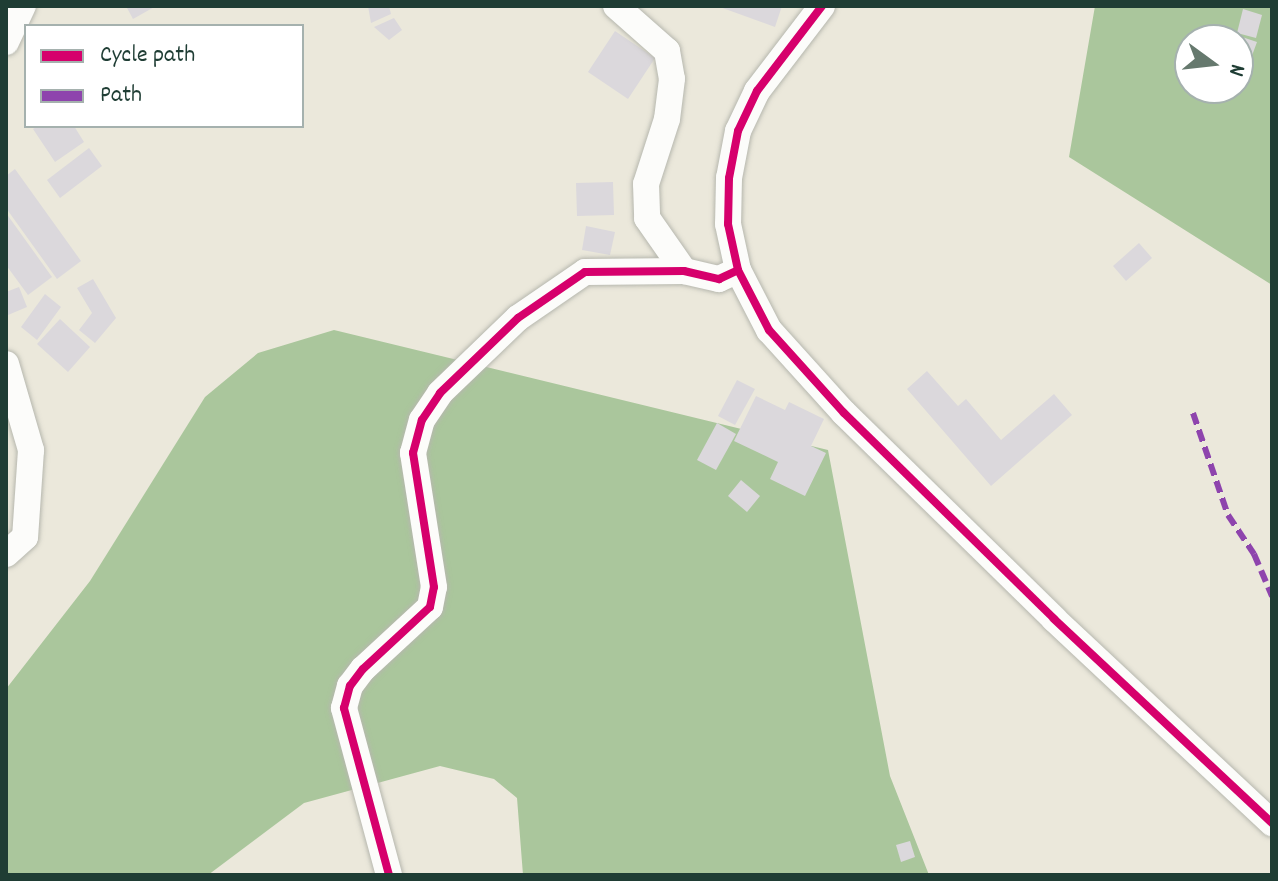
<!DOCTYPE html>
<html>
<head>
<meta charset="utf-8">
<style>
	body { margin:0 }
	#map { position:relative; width:1278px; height:881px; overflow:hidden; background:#ebe8db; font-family:Dekko,sans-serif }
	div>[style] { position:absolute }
	.forest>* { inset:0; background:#aac69c }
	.building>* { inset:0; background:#dbd8dc }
	.roads { filter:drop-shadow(0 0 2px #b6b7ae) drop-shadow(0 0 2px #b6b7ae) }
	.minor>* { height:26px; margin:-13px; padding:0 13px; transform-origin:13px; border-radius:13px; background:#fcfcfa }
	.quiet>* { height:6px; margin-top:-3px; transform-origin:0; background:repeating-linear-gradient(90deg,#8e44ad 0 12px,transparent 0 18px) }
	.cycleway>* { height:8px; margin:-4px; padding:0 4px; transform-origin:4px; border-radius:4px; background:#d6006c }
	span { translate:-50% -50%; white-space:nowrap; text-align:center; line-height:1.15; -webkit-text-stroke:6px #fff; paint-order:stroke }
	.frame { position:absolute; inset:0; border:8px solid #1f3d34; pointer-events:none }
	.legend { position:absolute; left:24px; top:24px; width:280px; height:104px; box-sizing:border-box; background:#fff; border:2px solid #a5b1ae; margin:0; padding:10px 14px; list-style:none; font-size:24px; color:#1f3d34 }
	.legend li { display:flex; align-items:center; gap:16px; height:40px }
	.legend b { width:40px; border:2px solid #a5b1ae }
	.north { position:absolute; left:1174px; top:24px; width:80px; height:80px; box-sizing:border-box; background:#fff; border:2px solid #a5b1ae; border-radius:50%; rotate:105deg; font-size:22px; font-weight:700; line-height:32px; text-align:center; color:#1f3d34 }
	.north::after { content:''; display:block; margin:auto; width:28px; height:36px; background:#66796e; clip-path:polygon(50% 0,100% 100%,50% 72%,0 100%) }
</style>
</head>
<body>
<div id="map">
	<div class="forest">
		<div style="clip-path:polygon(evenodd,1095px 6px,1272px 6px,1272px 285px,1069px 157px,1095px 6px,1190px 40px,1238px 40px,1238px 88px,1190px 88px,1190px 40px)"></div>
		<div style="clip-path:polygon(334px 330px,828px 450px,890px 776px,929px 875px,523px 875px,517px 798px,494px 779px,440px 766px,304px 803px,208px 875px,6px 875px,6px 689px,90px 581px,205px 397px,258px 353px)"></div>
	</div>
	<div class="building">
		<div style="clip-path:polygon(126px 6px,156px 6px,133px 19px)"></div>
		<div style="clip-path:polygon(368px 6px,389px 6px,391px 14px,371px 23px)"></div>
		<div style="clip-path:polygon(717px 6px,782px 6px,775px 27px)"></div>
		<div style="clip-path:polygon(1243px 9px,1262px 15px,1256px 38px,1237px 33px)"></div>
		<div style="clip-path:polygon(394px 18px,402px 30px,389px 40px,374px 27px)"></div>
		<div style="clip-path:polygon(615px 31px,655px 58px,628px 99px,588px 72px)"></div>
		<div style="clip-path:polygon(1230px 33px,1257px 42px,1246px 72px,1238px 69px,1238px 40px,1228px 40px)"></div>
		<div style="clip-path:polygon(38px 126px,74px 126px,84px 142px,55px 162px,33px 129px)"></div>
		<div style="clip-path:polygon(89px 148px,102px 166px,60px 198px,47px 180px)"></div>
		<div style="clip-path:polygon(15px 169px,81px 261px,57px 279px,6px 208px,6px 176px)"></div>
		<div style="clip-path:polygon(613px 182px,614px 215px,577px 216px,576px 183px)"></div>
		<div style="clip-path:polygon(6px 213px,52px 277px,28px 295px,6px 265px)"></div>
		<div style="clip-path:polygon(586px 226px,615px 232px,610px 255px,582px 250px)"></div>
		<div style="clip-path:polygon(1139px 243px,1152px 258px,1126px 281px,1113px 266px)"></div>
		<div style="clip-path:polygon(93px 279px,116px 318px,95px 343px,79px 330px,92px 313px,77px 288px)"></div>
		<div style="clip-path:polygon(19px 287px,27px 307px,8px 315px,6px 292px)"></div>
		<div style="clip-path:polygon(45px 294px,61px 307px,37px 340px,21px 327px)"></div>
		<div style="clip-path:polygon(60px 319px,90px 347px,68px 372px,37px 344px)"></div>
		<div style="clip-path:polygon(927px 371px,958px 406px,966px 399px,1001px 440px,1054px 394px,1072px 415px,991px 486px,907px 389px)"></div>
		<div style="clip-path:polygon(737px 380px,755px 389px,735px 425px,718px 416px)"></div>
		<div style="clip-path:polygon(756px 396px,785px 410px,789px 402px,824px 419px,811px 446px,826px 453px,805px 496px,770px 479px,778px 462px,734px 441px)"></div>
		<div style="clip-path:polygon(717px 423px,736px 434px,716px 470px,697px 460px)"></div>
		<div style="clip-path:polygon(741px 480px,760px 496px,747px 512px,728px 496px)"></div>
		<div style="clip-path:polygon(910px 841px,915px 857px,901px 862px,896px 845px)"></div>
	</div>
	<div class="roads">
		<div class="minor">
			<div style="left:616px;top:6px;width:68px;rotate:41.4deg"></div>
			<div style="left:667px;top:51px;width:28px;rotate:80deg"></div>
			<div style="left:672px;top:79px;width:40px;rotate:97.1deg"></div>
			<div style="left:667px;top:119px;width:68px;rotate:107.9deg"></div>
			<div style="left:646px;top:184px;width:34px;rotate:88deg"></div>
			<div style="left:647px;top:218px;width:65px;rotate:55.1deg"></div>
			<div style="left:822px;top:6px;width:107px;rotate:127.4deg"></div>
			<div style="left:757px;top:91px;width:44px;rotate:115.4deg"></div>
			<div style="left:738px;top:131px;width:48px;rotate:100.8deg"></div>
			<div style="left:729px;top:178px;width:46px;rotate:91.2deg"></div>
			<div style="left:728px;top:224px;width:47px;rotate:77.7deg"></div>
			<div style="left:738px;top:270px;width:68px;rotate:62.7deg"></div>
			<div style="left:769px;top:330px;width:112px;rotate:47.9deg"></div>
			<div style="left:844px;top:413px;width:294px;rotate:44.4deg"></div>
			<div style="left:1054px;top:619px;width:299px;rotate:43.1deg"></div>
			<div style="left:6px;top:42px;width:40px;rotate:-65deg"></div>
			<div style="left:6px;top:364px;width:90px;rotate:73.8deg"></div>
			<div style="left:31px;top:450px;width:87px;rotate:93.9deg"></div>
			<div style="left:25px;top:537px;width:25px;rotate:138deg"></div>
			<div style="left:389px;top:875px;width:173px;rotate:-105.1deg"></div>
			<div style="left:344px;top:708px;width:23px;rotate:-75deg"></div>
			<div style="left:350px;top:686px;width:21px;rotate:-53deg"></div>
			<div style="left:363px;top:669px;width:91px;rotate:-42.8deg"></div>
			<div style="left:430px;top:607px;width:20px;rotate:-79deg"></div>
			<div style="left:434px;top:587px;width:136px;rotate:-98.9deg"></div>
			<div style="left:413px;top:453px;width:34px;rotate:-75deg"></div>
			<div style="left:422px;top:420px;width:32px;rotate:-56deg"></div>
			<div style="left:440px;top:393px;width:108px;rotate:-43.9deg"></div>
			<div style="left:518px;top:318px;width:81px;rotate:-34.5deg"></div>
			<div style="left:585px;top:272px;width:99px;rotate:-0.6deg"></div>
			<div style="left:684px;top:271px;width:36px;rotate:13deg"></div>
			<div style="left:719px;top:279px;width:21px;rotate:-25deg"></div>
		</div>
	</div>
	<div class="quiet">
		<div style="left:1193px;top:413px;width:108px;rotate:71.1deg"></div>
		<div style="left:1228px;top:515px;width:47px;rotate:56.3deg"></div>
		<div style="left:1254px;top:554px;width:46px;rotate:66.8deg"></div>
	</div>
	<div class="cycleway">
		<div style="left:822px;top:6px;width:107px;rotate:127.4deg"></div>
		<div style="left:757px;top:91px;width:44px;rotate:115.4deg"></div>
		<div style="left:738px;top:131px;width:48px;rotate:100.8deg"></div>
		<div style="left:729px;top:178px;width:46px;rotate:91.2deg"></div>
		<div style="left:728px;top:224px;width:47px;rotate:77.7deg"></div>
		<div style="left:738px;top:270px;width:68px;rotate:62.7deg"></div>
		<div style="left:769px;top:330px;width:112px;rotate:47.9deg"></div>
		<div style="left:844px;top:413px;width:294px;rotate:44.4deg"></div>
		<div style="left:1054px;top:619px;width:299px;rotate:43.1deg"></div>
		<div style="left:389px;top:875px;width:173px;rotate:-105.1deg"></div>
		<div style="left:344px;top:708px;width:23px;rotate:-75deg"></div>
		<div style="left:350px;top:686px;width:21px;rotate:-53deg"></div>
		<div style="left:363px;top:669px;width:91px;rotate:-42.8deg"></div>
		<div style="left:430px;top:607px;width:20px;rotate:-79deg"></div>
		<div style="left:434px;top:587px;width:136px;rotate:-98.9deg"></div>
		<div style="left:413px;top:453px;width:34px;rotate:-75deg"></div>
		<div style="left:422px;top:420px;width:32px;rotate:-56deg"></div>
		<div style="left:440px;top:393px;width:108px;rotate:-43.9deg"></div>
		<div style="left:518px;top:318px;width:81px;rotate:-34.5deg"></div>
		<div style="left:585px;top:272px;width:99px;rotate:-0.6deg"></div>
		<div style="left:684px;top:271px;width:36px;rotate:13deg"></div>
		<div style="left:719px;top:279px;width:21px;rotate:-25deg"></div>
	</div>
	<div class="frame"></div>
	<ul class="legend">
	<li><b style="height:10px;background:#d6006c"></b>Cycle path</li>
	<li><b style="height:10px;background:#8e44ad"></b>Path</li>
	</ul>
	<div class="north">N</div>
</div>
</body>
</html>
